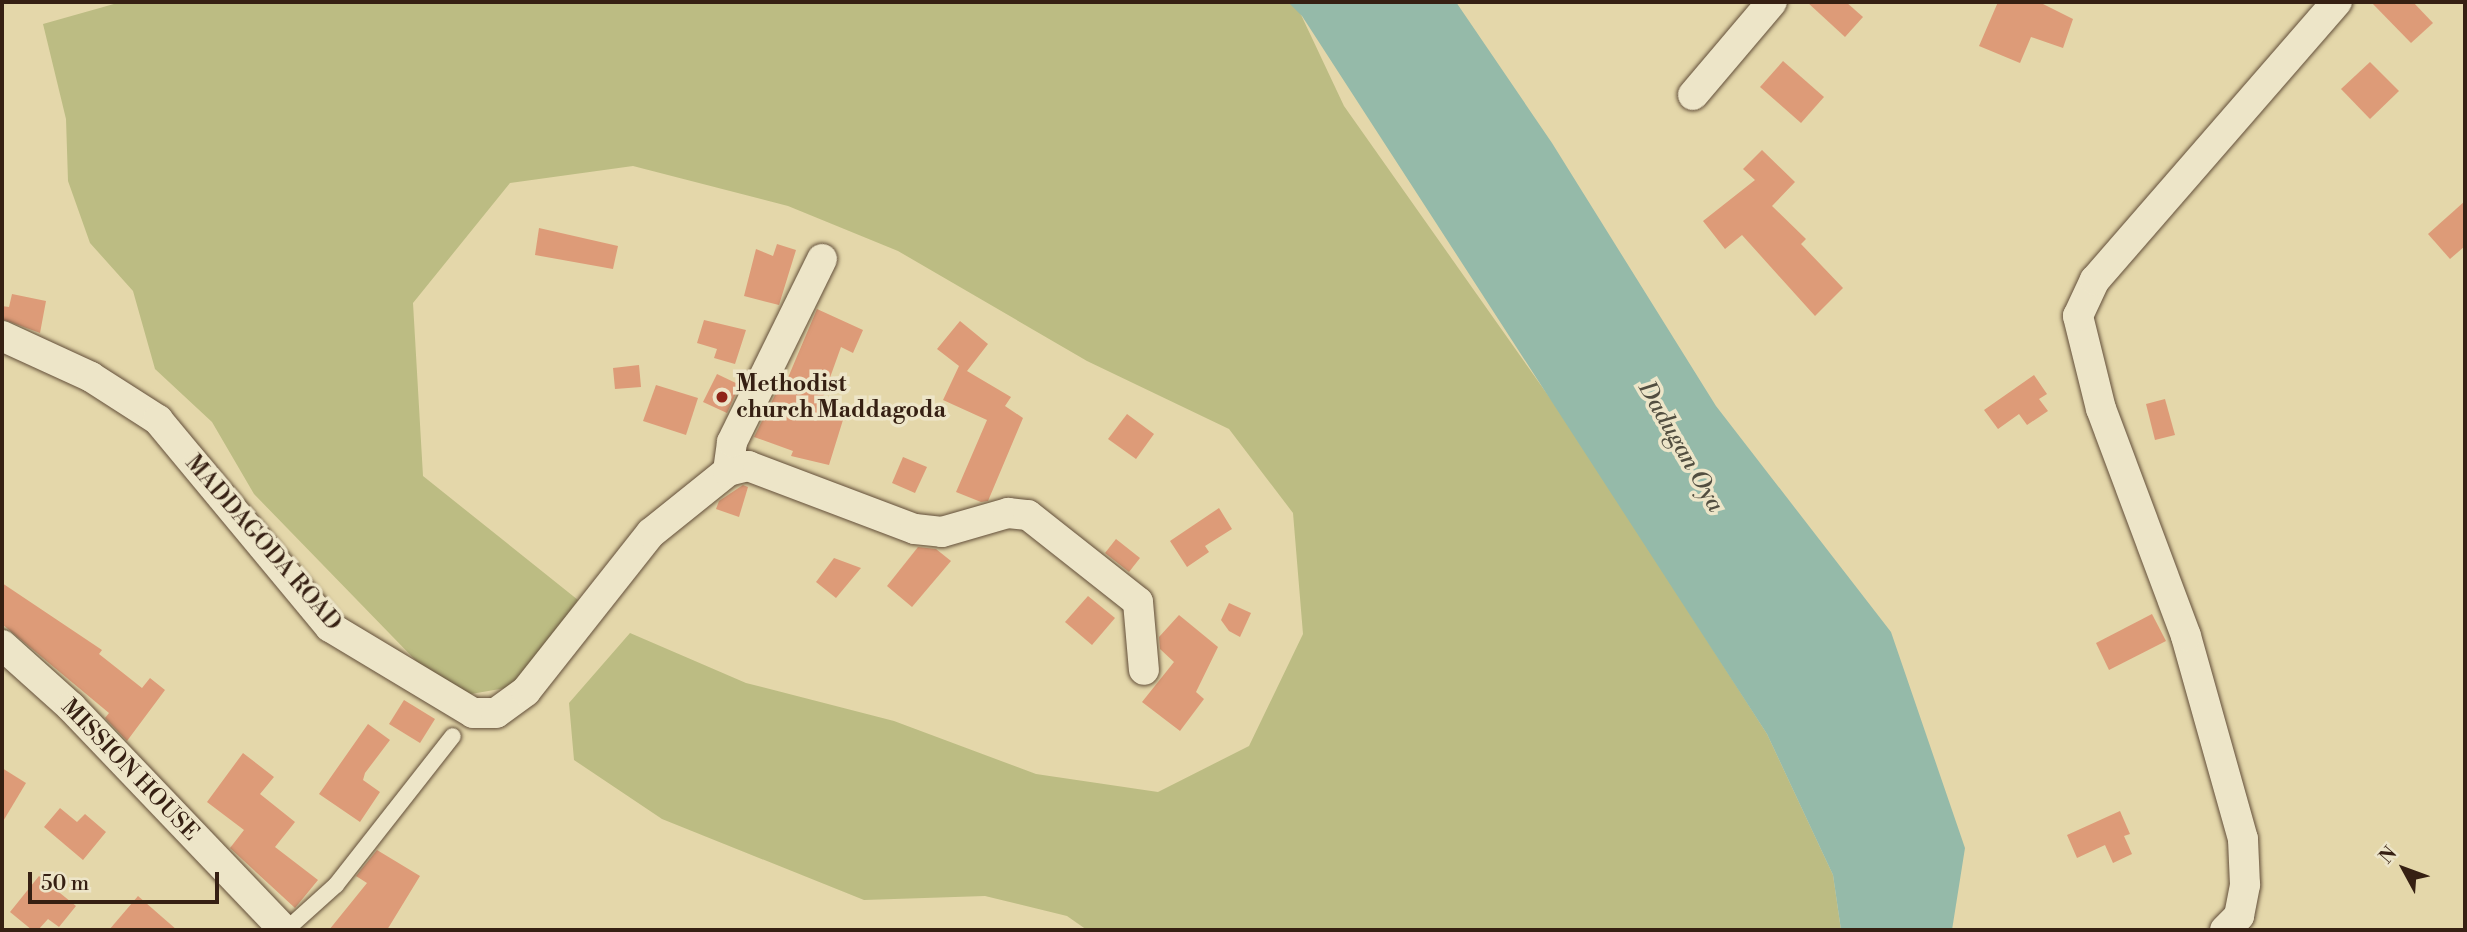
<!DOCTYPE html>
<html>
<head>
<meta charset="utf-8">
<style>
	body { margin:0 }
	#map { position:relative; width:2467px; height:932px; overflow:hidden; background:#e4d7aa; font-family:"Libre Bodoni",serif }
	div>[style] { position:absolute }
	.green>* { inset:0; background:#bcbc83 }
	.water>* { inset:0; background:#95baa9 }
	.building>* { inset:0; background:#dd9b78 }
	.roads { filter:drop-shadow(0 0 2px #624e39) drop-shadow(0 0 2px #624e39) }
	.service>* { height:16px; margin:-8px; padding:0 8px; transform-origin:8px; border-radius:8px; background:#ede5c8 }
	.minor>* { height:30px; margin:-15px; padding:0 15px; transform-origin:15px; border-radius:15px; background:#ede5c8 }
	.dots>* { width:19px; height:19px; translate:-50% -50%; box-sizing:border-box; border:4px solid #ede5c8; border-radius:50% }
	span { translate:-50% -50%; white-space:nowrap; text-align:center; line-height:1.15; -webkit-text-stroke:7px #ede5c8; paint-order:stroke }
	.poi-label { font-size:23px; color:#362013; font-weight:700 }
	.left { translate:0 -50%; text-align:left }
	.street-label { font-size:23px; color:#362013 }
	.water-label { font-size:24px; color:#524e40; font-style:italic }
	.frame { position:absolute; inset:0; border:4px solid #362013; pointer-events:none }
	.north { position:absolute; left:2369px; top:834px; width:70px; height:70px; -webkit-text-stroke:5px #ede5c8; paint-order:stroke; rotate:311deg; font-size:19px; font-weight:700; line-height:28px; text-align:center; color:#362013 }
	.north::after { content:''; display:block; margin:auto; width:24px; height:32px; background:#362013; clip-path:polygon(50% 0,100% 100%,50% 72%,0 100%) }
	.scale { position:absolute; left:28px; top:872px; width:191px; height:32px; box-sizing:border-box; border:4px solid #362013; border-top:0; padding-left:9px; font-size:21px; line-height:24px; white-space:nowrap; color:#362013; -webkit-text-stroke:5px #ede5c8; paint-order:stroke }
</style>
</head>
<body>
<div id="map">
	<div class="green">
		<div style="clip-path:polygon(121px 2px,1295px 2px,1344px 106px,1569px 425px,1767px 734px,1833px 875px,1841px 930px,1087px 930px,1067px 916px,985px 896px,864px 900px,662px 819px,574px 760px,569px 703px,630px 633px,746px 683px,894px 721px,1036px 774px,1158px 792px,1249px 746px,1303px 634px,1293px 513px,1229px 429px,1087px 361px,898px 251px,788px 206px,633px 166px,510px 183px,413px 303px,423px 476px,578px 600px,517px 686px,471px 694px,425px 670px,254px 494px,212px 422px,155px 369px,133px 291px,90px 243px,68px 181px,66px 119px,43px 24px)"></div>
	</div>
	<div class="water">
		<div style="clip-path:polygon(1288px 2px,1456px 2px,1552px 143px,1716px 406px,1891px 632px,1965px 848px,1952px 930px,1841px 930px,1833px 875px,1767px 734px,1302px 16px)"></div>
	</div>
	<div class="building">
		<div style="clip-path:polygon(1807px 2px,1846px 2px,1863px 17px,1845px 37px)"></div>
		<div style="clip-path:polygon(1998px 2px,2039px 2px,2073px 19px,2063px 48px,2031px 37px,2020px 63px,1979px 46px)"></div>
		<div style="clip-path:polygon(2371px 2px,2413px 2px,2433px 23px,2411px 43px)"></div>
		<div style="clip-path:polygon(1783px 61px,1824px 97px,1801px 123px,1760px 87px)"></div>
		<div style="clip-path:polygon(2370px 62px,2399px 91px,2370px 119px,2341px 89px)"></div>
		<div style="clip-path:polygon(1762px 150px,1795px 182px,1772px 206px,1806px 239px,1801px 244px,1843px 288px,1815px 316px,1742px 235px,1725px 249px,1703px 221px,1755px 180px,1743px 169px)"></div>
		<div style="clip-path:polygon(2465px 201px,2465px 246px,2450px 259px,2428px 234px)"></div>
		<div style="clip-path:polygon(539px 228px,618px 246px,613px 269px,535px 255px)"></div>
		<div style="clip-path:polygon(777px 244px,796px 250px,779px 305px,744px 296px,756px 249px,773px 256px)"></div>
		<div style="clip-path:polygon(12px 294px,46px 301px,40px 333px,2px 319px,2px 306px,9px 307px)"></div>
		<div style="clip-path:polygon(817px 309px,863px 330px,853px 353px,841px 347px,823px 397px,847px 407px,829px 465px,791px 456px,793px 451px,754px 437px,783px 379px,787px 380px)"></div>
		<div style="clip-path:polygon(704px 320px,746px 330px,735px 364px,714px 358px,717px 349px,697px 343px)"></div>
		<div style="clip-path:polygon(960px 321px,988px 344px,967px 371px,1011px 397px,1005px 406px,1023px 418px,988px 501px,981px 502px,956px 492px,987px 420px,943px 400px,959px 366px,937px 349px)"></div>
		<div style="clip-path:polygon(639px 365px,641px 387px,615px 389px,613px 368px)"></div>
		<div style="clip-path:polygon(717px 374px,740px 385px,727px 413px,703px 402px)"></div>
		<div style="clip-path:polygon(2034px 375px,2047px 394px,2039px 399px,2048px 411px,2027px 425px,2019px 414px,1998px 429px,1984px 410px)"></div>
		<div style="clip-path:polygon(656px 385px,698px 398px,686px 435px,643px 421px)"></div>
		<div style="clip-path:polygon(2165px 399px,2175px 435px,2155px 440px,2146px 404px)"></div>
		<div style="clip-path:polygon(1127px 414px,1154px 434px,1136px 459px,1108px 439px)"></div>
		<div style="clip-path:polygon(903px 457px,927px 467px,915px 493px,892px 483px)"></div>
		<div style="clip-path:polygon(743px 485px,748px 487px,739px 517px,716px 509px,719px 501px)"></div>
		<div style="clip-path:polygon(1219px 508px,1232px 529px,1205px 546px,1209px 552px,1187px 567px,1170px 541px)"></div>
		<div style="clip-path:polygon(1116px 539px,1140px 558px,1129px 572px,1105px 553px)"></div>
		<div style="clip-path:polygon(918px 547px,936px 549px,951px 561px,912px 607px,887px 586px)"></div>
		<div style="clip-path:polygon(834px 558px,861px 568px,836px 598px,816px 582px)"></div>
		<div style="clip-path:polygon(2px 583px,102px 650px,99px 654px,142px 688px,150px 678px,165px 690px,127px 741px,105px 718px,109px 713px,2px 624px)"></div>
		<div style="clip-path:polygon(1088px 596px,1115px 618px,1092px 645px,1065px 622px)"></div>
		<div style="clip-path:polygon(1229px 603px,1251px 613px,1240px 637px,1229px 631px,1221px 620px)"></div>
		<div style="clip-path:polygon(2152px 614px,2166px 641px,2109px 670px,2096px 643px)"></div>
		<div style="clip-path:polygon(1179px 615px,1218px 647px,1196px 692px,1204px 699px,1180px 731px,1142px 702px,1174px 662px,1160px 649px,1159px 637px)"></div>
		<div style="clip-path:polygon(404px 700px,435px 719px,420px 743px,389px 724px)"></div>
		<div style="clip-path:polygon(368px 724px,390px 740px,365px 773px,363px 780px,380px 792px,360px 822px,319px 794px)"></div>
		<div style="clip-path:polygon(243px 753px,274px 777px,260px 794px,295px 822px,275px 847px,318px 880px,295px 908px,230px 848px,244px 830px,207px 802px)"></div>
		<div style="clip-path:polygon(2px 768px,26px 783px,2px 823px)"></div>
		<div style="clip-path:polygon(60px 808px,77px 822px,85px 814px,106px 832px,83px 860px,44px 827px)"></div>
		<div style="clip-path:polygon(2120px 811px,2130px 834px,2124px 836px,2132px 854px,2113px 863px,2105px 845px,2077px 858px,2067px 835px)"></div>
		<div style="clip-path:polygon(377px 850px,420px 876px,387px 930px,329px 930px,367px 883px,356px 876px)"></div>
		<div style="clip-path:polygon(39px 876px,76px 906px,59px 927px,48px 919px,38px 930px,32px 930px,10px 912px)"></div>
		<div style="clip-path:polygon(138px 896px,177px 930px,109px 930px)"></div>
	</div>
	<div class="roads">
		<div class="service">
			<div style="left:286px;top:930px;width:67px;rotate:-42deg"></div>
			<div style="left:336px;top:885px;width:189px;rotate:-51.9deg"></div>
		</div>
		<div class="minor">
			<div style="left:1693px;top:95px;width:122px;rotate:-49.7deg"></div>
			<div style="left:2px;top:336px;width:98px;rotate:24.7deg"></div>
			<div style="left:91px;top:377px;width:80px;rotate:32.7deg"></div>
			<div style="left:158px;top:420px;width:269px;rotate:50.3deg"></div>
			<div style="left:330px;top:627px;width:167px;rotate:31deg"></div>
			<div style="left:473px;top:713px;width:23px"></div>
			<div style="left:496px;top:713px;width:37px;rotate:-36deg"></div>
			<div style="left:526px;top:691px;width:201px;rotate:-51.7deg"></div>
			<div style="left:651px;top:533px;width:99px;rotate:-38.8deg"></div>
			<div style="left:728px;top:471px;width:21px;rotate:-14deg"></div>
			<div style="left:748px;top:466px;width:178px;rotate:20.7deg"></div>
			<div style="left:915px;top:529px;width:27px;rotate:6deg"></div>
			<div style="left:942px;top:532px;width:69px;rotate:-16.1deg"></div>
			<div style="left:1008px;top:513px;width:20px;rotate:6deg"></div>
			<div style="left:1028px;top:515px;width:140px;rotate:38.3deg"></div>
			<div style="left:1138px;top:602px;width:68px;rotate:85deg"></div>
			<div style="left:728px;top:471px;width:29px;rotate:-82deg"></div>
			<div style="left:732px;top:442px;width:204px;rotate:-63.8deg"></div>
			<div style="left:2px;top:645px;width:93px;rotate:41.9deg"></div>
			<div style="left:71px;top:707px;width:308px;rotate:46.3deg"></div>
			<div style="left:2225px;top:930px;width:20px;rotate:-45deg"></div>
			<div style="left:2239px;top:916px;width:32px;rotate:-79deg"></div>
			<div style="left:2245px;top:885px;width:46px;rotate:-92.5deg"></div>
			<div style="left:2243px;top:839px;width:211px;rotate:-105.7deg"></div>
			<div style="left:2186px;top:636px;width:242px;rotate:-110.5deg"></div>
			<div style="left:2101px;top:409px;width:96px;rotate:-103.9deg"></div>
			<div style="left:2078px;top:316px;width:40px;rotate:-65deg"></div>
			<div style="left:2095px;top:280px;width:369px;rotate:-49deg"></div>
		</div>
	</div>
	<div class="dots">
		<div style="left:722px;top:397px;background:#8f2418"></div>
	</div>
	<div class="poi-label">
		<span class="left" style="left:736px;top:397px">Methodist<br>church Maddagoda</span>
	</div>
	<div class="street-label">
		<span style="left:263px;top:543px;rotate:49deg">MADDAGODA ROAD</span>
		<span style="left:130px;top:770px;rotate:46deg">MISSION HOUSE</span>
	</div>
	<div class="water-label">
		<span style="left:1680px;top:447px;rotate:60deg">Dadugan Oya</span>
	</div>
	<div class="frame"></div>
	<div class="north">N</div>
	<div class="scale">50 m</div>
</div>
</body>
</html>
